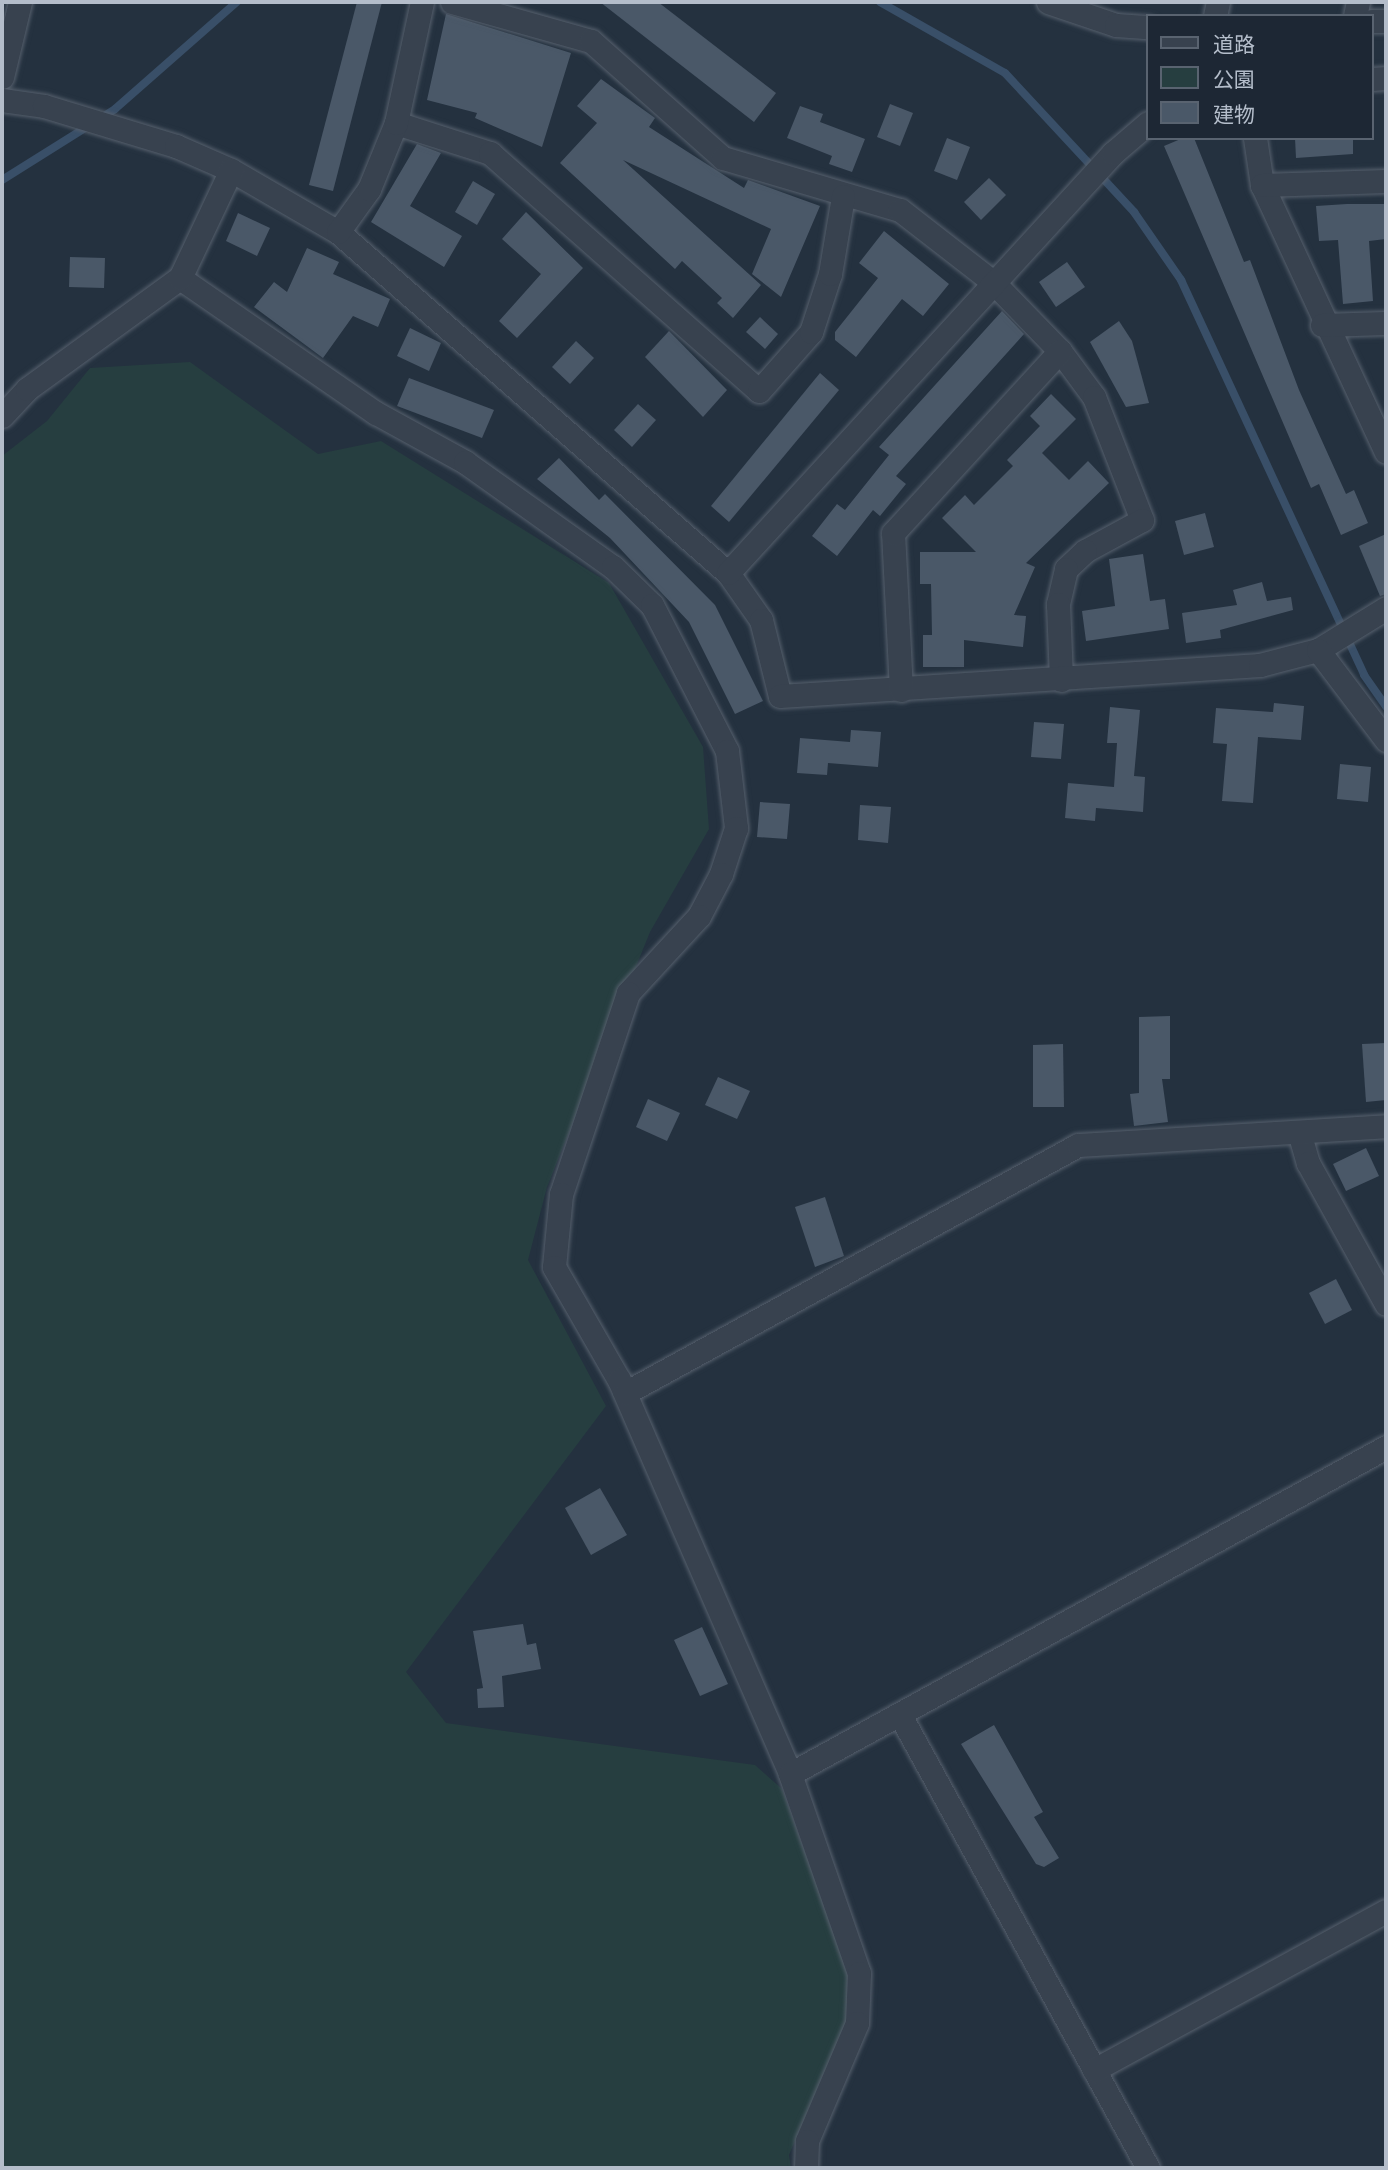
<!DOCTYPE html>
<html>
<head>
<meta charset="utf-8">
<style>
	body { margin:0 }
	#map { position:relative; width:1388px; height:2170px; overflow:hidden; background:#24313f; font-family:"Noto Sans","Noto Sans JP",sans-serif }
	div>[style] { position:absolute }
	.green>* { inset:0; background:#263e40 }
	.stream>* { height:8px; margin:-4px; padding:0 4px; transform-origin:4px; border-radius:4px; background:#394f68 }
	.building>* { inset:0; background:#4a5868 }
	.roads { filter:drop-shadow(0 0 2px #56606d) drop-shadow(0 0 2px #56606d) }
	.minor>* { height:23px; margin:-11.5px; padding:0 11.5px; transform-origin:11.5px; border-radius:11.5px; background:#38424f }
	span { translate:-50% -50%; white-space:nowrap; text-align:center; line-height:1.15; -webkit-text-stroke:5px #1d2734; paint-order:stroke }
	.frame { position:absolute; inset:0; border:4px solid #b4bdca; pointer-events:none }
	.legend { position:absolute; left:1146px; top:14px; width:228px; height:126px; box-sizing:border-box; background:#1d2734; border:2px solid #596370; margin:0; padding:9px 12px; list-style:none; font-size:21px; color:#b4bdca }
	.legend li { display:flex; align-items:center; gap:14px; height:35px }
	.legend b { width:35px; border:2px solid #596370 }
</style>
</head>
<body>
<div id="map">
	<div class="green">
		<div style="clip-path:polygon(190px 362px,318px 454px,381px 441px,609px 583px,703px 747px,709px 829px,650px 932px,547px 1187px,528px 1260px,606px 1406px,406px 1672px,446px 1723px,755px 1765px,782px 1789px,847px 1968px,850px 2013px,789px 2155px,791px 2168px,2px 2168px,2px 456px,47px 421px,90px 368px)"></div>
	</div>
	<div class="stream">
		<div style="left:880px;top:2px;width:144px;rotate:29.6deg"></div>
		<div style="left:1005px;top:73px;width:190px;rotate:47.1deg"></div>
		<div style="left:1134px;top:212px;width:83px;rotate:55.3deg"></div>
		<div style="left:1181px;top:280px;width:435px;rotate:65.1deg"></div>
		<div style="left:1364px;top:675px;width:39px;rotate:55deg"></div>
		<div style="left:2px;top:180px;width:133px;rotate:-32.1deg"></div>
		<div style="left:115px;top:109px;width:162px;rotate:-41.3deg"></div>
	</div>
	<div class="building">
		<div style="clip-path:polygon(357px 2px,382px 2px,333px 191px,309px 185px)"></div>
		<div style="clip-path:polygon(600px 2px,658px 2px,776px 93px,754px 122px)"></div>
		<div style="clip-path:polygon(446px 14px,571px 53px,542px 147px,475px 118px,477px 113px,427px 100px)"></div>
		<div style="clip-path:polygon(601px 79px,655px 118px,649px 127px,744px 188px,748px 180px,820px 206px,781px 297px,752px 274px,771px 229px,623px 160px,761px 285px,733px 318px,717px 303px,722px 298px,682px 261px,675px 269px,560px 163px,597px 123px,577px 106px)"></div>
		<div style="clip-path:polygon(890px 104px,913px 113px,900px 146px,877px 137px)"></div>
		<div style="clip-path:polygon(800px 106px,823px 114px,820px 122px,865px 139px,852px 172px,829px 164px,832px 156px,787px 138px)"></div>
		<div style="clip-path:polygon(947px 138px,970px 147px,957px 180px,934px 171px)"></div>
		<div style="clip-path:polygon(1183px 138px,1194px 138px,1244px 262px,1250px 260px,1299px 390px,1346px 494px,1354px 490px,1368px 523px,1341px 535px,1319px 484px,1311px 488px,1164px 146px)"></div>
		<div style="clip-path:polygon(1295px 138px,1353px 138px,1353px 154px,1296px 158px)"></div>
		<div style="clip-path:polygon(417px 144px,441px 153px,410px 206px,462px 236px,444px 267px,371px 222px)"></div>
		<div style="clip-path:polygon(989px 178px,1006px 195px,981px 220px,964px 202px)"></div>
		<div style="clip-path:polygon(473px 181px,495px 194px,477px 225px,455px 212px)"></div>
		<div style="clip-path:polygon(1347px 204px,1386px 204px,1386px 239px,1369px 241px,1373px 301px,1343px 304px,1338px 240px,1319px 241px,1316px 206px)"></div>
		<div style="clip-path:polygon(526px 212px,583px 268px,517px 338px,499px 321px,541px 274px,502px 239px)"></div>
		<div style="clip-path:polygon(238px 213px,270px 228px,257px 256px,226px 241px)"></div>
		<div style="clip-path:polygon(884px 231px,949px 284px,923px 316px,902px 299px,856px 357px,835px 340px,835px 332px,878px 278px,859px 263px)"></div>
		<div style="clip-path:polygon(307px 248px,339px 262px,333px 274px,390px 299px,378px 327px,353px 316px,323px 358px,254px 307px,274px 282px,287px 292px)"></div>
		<div style="clip-path:polygon(70px 257px,105px 258px,104px 288px,69px 287px)"></div>
		<div style="clip-path:polygon(1067px 262px,1085px 287px,1056px 307px,1039px 282px)"></div>
		<div style="clip-path:polygon(1002px 311px,1024px 334px,896px 476px,906px 484px,880px 516px,873px 510px,837px 556px,812px 536px,837px 504px,845px 510px,889px 455px,879px 447px)"></div>
		<div style="clip-path:polygon(760px 317px,778px 334px,765px 349px,746px 332px)"></div>
		<div style="clip-path:polygon(1119px 321px,1132px 341px,1149px 403px,1126px 407px,1090px 342px)"></div>
		<div style="clip-path:polygon(410px 328px,441px 343px,429px 371px,397px 356px)"></div>
		<div style="clip-path:polygon(669px 331px,727px 390px,703px 417px,645px 357px)"></div>
		<div style="clip-path:polygon(576px 341px,594px 358px,570px 384px,552px 367px)"></div>
		<div style="clip-path:polygon(820px 373px,839px 390px,729px 522px,711px 506px)"></div>
		<div style="clip-path:polygon(409px 378px,494px 410px,482px 438px,397px 406px)"></div>
		<div style="clip-path:polygon(1051px 394px,1076px 419px,1042px 453px,1069px 480px,1088px 461px,1109px 483px,1026px 563px,1035px 567px,1014px 615px,1026px 616px,1023px 647px,964px 640px,964px 667px,923px 667px,923px 635px,932px 635px,931px 584px,920px 584px,920px 552px,976px 552px,942px 518px,965px 495px,974px 505px,1013px 466px,1007px 460px,1040px 426px,1030px 416px)"></div>
		<div style="clip-path:polygon(638px 404px,656px 420px,632px 447px,614px 430px)"></div>
		<div style="clip-path:polygon(559px 458px,599px 500px,605px 494px,715px 605px,763px 701px,735px 714px,689px 622px,610px 538px,537px 479px)"></div>
		<div style="clip-path:polygon(1205px 513px,1214px 547px,1184px 555px,1175px 521px)"></div>
		<div style="clip-path:polygon(1386px 534px,1386px 594px,1380px 596px,1359px 546px)"></div>
		<div style="clip-path:polygon(1143px 554px,1150px 601px,1165px 599px,1169px 629px,1086px 641px,1082px 611px,1115px 606px,1109px 559px)"></div>
		<div style="clip-path:polygon(1262px 582px,1267px 601px,1291px 597px,1293px 610px,1220px 630px,1221px 638px,1186px 643px,1182px 613px,1237px 605px,1233px 590px)"></div>
		<div style="clip-path:polygon(1274px 703px,1304px 706px,1301px 740px,1258px 737px,1253px 803px,1222px 801px,1227px 744px,1213px 743px,1216px 708px,1273px 712px)"></div>
		<div style="clip-path:polygon(1110px 707px,1140px 710px,1134px 776px,1145px 777px,1143px 812px,1096px 808px,1095px 821px,1065px 818px,1068px 783px,1114px 787px,1117px 743px,1107px 743px)"></div>
		<div style="clip-path:polygon(1034px 722px,1064px 724px,1061px 759px,1031px 757px)"></div>
		<div style="clip-path:polygon(851px 730px,881px 732px,878px 767px,828px 763px,827px 775px,797px 773px,800px 738px,850px 742px)"></div>
		<div style="clip-path:polygon(1340px 764px,1371px 767px,1368px 802px,1337px 799px)"></div>
		<div style="clip-path:polygon(760px 802px,790px 804px,787px 839px,757px 837px)"></div>
		<div style="clip-path:polygon(860px 805px,891px 807px,888px 843px,858px 840px)"></div>
		<div style="clip-path:polygon(1170px 1016px,1170px 1079px,1162px 1079px,1168px 1122px,1134px 1126px,1130px 1094px,1139px 1093px,1139px 1017px)"></div>
		<div style="clip-path:polygon(1386px 1043px,1386px 1100px,1366px 1102px,1362px 1044px)"></div>
		<div style="clip-path:polygon(1063px 1044px,1064px 1107px,1033px 1107px,1033px 1045px)"></div>
		<div style="clip-path:polygon(718px 1077px,750px 1091px,737px 1119px,705px 1105px)"></div>
		<div style="clip-path:polygon(648px 1099px,680px 1113px,667px 1141px,636px 1127px)"></div>
		<div style="clip-path:polygon(1366px 1148px,1379px 1176px,1346px 1191px,1333px 1164px)"></div>
		<div style="clip-path:polygon(825px 1197px,844px 1256px,815px 1267px,795px 1207px)"></div>
		<div style="clip-path:polygon(1336px 1279px,1352px 1310px,1325px 1324px,1309px 1293px)"></div>
		<div style="clip-path:polygon(600px 1488px,627px 1535px,591px 1555px,565px 1508px)"></div>
		<div style="clip-path:polygon(523px 1624px,527px 1645px,536px 1643px,541px 1669px,502px 1676px,504px 1707px,478px 1708px,477px 1689px,483px 1688px,473px 1631px)"></div>
		<div style="clip-path:polygon(702px 1627px,728px 1684px,700px 1696px,674px 1640px)"></div>
		<div style="clip-path:polygon(994px 1725px,1043px 1812px,1034px 1817px,1059px 1858px,1044px 1867px,1036px 1864px,961px 1744px)"></div>
	</div>
	<div class="roads">
		<div class="minor">
			<div style="left:452px;top:2px;width:144px;rotate:15.7deg"></div>
			<div style="left:591px;top:41px;width:176px;rotate:41.6deg"></div>
			<div style="left:723px;top:158px;width:184px;rotate:16.4deg"></div>
			<div style="left:900px;top:210px;width:119px;rotate:37.8deg"></div>
			<div style="left:994px;top:283px;width:95px;rotate:45.9deg"></div>
			<div style="left:1060px;top:351px;width:57px;rotate:53.5deg"></div>
			<div style="left:1094px;top:397px;width:132px;rotate:68.7deg"></div>
			<div style="left:1142px;top:520px;width:65px;rotate:151.5deg"></div>
			<div style="left:1085px;top:551px;width:26px;rotate:137deg"></div>
			<div style="left:1066px;top:569px;width:36px;rotate:103deg"></div>
			<div style="left:1058px;top:604px;width:76px;rotate:87.7deg"></div>
			<div style="left:1048px;top:2px;width:72px;rotate:18.7deg"></div>
			<div style="left:1116px;top:25px;width:32px;rotate:4deg"></div>
			<div style="left:1215px;top:16px;width:14px;rotate:-78deg"></div>
			<div style="left:1355px;top:16px;width:14px;rotate:-78deg"></div>
			<div style="left:1372px;top:21px;width:14px"></div>
			<div style="left:2px;top:77px;width:77px;rotate:-76.5deg"></div>
			<div style="left:1372px;top:79px;width:14px;rotate:-4deg"></div>
			<div style="left:2px;top:100px;width:42px;rotate:8.1deg"></div>
			<div style="left:44px;top:106px;width:138px;rotate:16.9deg"></div>
			<div style="left:176px;top:146px;width:60px;rotate:23.6deg"></div>
			<div style="left:231px;top:170px;width:124px;rotate:30.1deg"></div>
			<div style="left:338px;top:232px;width:518px;rotate:41.17deg"></div>
			<div style="left:728px;top:573px;width:57px;rotate:54.9deg"></div>
			<div style="left:761px;top:620px;width:78px;rotate:76deg"></div>
			<div style="left:780px;top:696px;width:481px;rotate:-3.7deg"></div>
			<div style="left:1260px;top:665px;width:60px;rotate:-14.5deg"></div>
			<div style="left:1318px;top:650px;width:80px;rotate:-31.7deg"></div>
			<div style="left:396px;top:123px;width:99px;rotate:17.7deg"></div>
			<div style="left:490px;top:153px;width:359px;rotate:41.5deg"></div>
			<div style="left:759px;top:391px;width:79px;rotate:-48.6deg"></div>
			<div style="left:811px;top:332px;width:61px;rotate:-71.9deg"></div>
			<div style="left:830px;top:274px;width:79px;rotate:-80.5deg"></div>
			<div style="left:1255px;top:138px;width:48px;rotate:81.5deg"></div>
			<div style="left:1262px;top:185px;width:294px;rotate:65.1deg"></div>
			<div style="left:1262px;top:185px;width:124px;rotate:-1.8deg"></div>
			<div style="left:338px;top:232px;width:53px;rotate:-54.2deg"></div>
			<div style="left:369px;top:189px;width:71px;rotate:-67.8deg"></div>
			<div style="left:396px;top:123px;width:124px;rotate:-77.9deg"></div>
			<div style="left:180px;top:278px;width:238px;rotate:34.6deg"></div>
			<div style="left:376px;top:413px;width:102px;rotate:28.8deg"></div>
			<div style="left:465px;top:462px;width:181px;rotate:35.4deg"></div>
			<div style="left:613px;top:567px;width:54px;rotate:44.3deg"></div>
			<div style="left:652px;top:605px;width:164px;rotate:62.8deg"></div>
			<div style="left:727px;top:751px;width:78px;rotate:83.3deg"></div>
			<div style="left:736px;top:828px;width:48px;rotate:108.1deg"></div>
			<div style="left:721px;top:874px;width:47px;rotate:117.6deg"></div>
			<div style="left:699px;top:916px;width:105px;rotate:132.7deg"></div>
			<div style="left:628px;top:993px;width:212px;rotate:108.4deg"></div>
			<div style="left:561px;top:1194px;width:73px;rotate:95.5deg"></div>
			<div style="left:554px;top:1267px;width:130px;rotate:60.1deg"></div>
			<div style="left:619px;top:1380px;width:430px;rotate:66.5deg"></div>
			<div style="left:790px;top:1774px;width:211px;rotate:70.9deg"></div>
			<div style="left:859px;top:1973px;width:50px;rotate:92.3deg"></div>
			<div style="left:857px;top:2023px;width:128px;rotate:113deg"></div>
			<div style="left:807px;top:2141px;width:27px;rotate:92deg"></div>
			<div style="left:1322px;top:325px;width:64px;rotate:-1.8deg"></div>
			<div style="left:2px;top:416px;width:37px;rotate:-47deg"></div>
			<div style="left:27px;top:389px;width:189px;rotate:-36deg"></div>
			<div style="left:180px;top:278px;width:119px;rotate:-64.7deg"></div>
			<div style="left:728px;top:573px;width:570px;rotate:-47.49deg"></div>
			<div style="left:1113px;top:153px;width:46px;rotate:-40.6deg"></div>
			<div style="left:1318px;top:650px;width:113px;rotate:52.9deg"></div>
			<div style="left:901px;top:690px;width:157px;rotate:-92.9deg"></div>
			<div style="left:893px;top:533px;width:247px;rotate:-47.5deg"></div>
			<div style="left:1299px;top:1132px;width:32px;rotate:74deg"></div>
			<div style="left:1308px;top:1163px;width:161px;rotate:61deg"></div>
			<div style="left:625px;top:1393px;width:516px;rotate:-28.7deg"></div>
			<div style="left:1078px;top:1145px;width:309px;rotate:-3.5deg"></div>
			<div style="left:900px;top:1715px;width:516px;rotate:61.3deg"></div>
			<div style="left:790px;top:1774px;width:680px;rotate:-28.75deg"></div>
			<div style="left:1094px;top:2070px;width:332px;rotate:-28.6deg"></div>
		</div>
	</div>
	<div class="frame"></div>
	<ul class="legend">
	<li><b style="height:9px;background:#38424f"></b>道路</li>
	<li><b style="height:19px;background:#263e40"></b>公園</li>
	<li><b style="height:19px;background:#4a5868"></b>建物</li>
	</ul>
</div>
</body>
</html>
